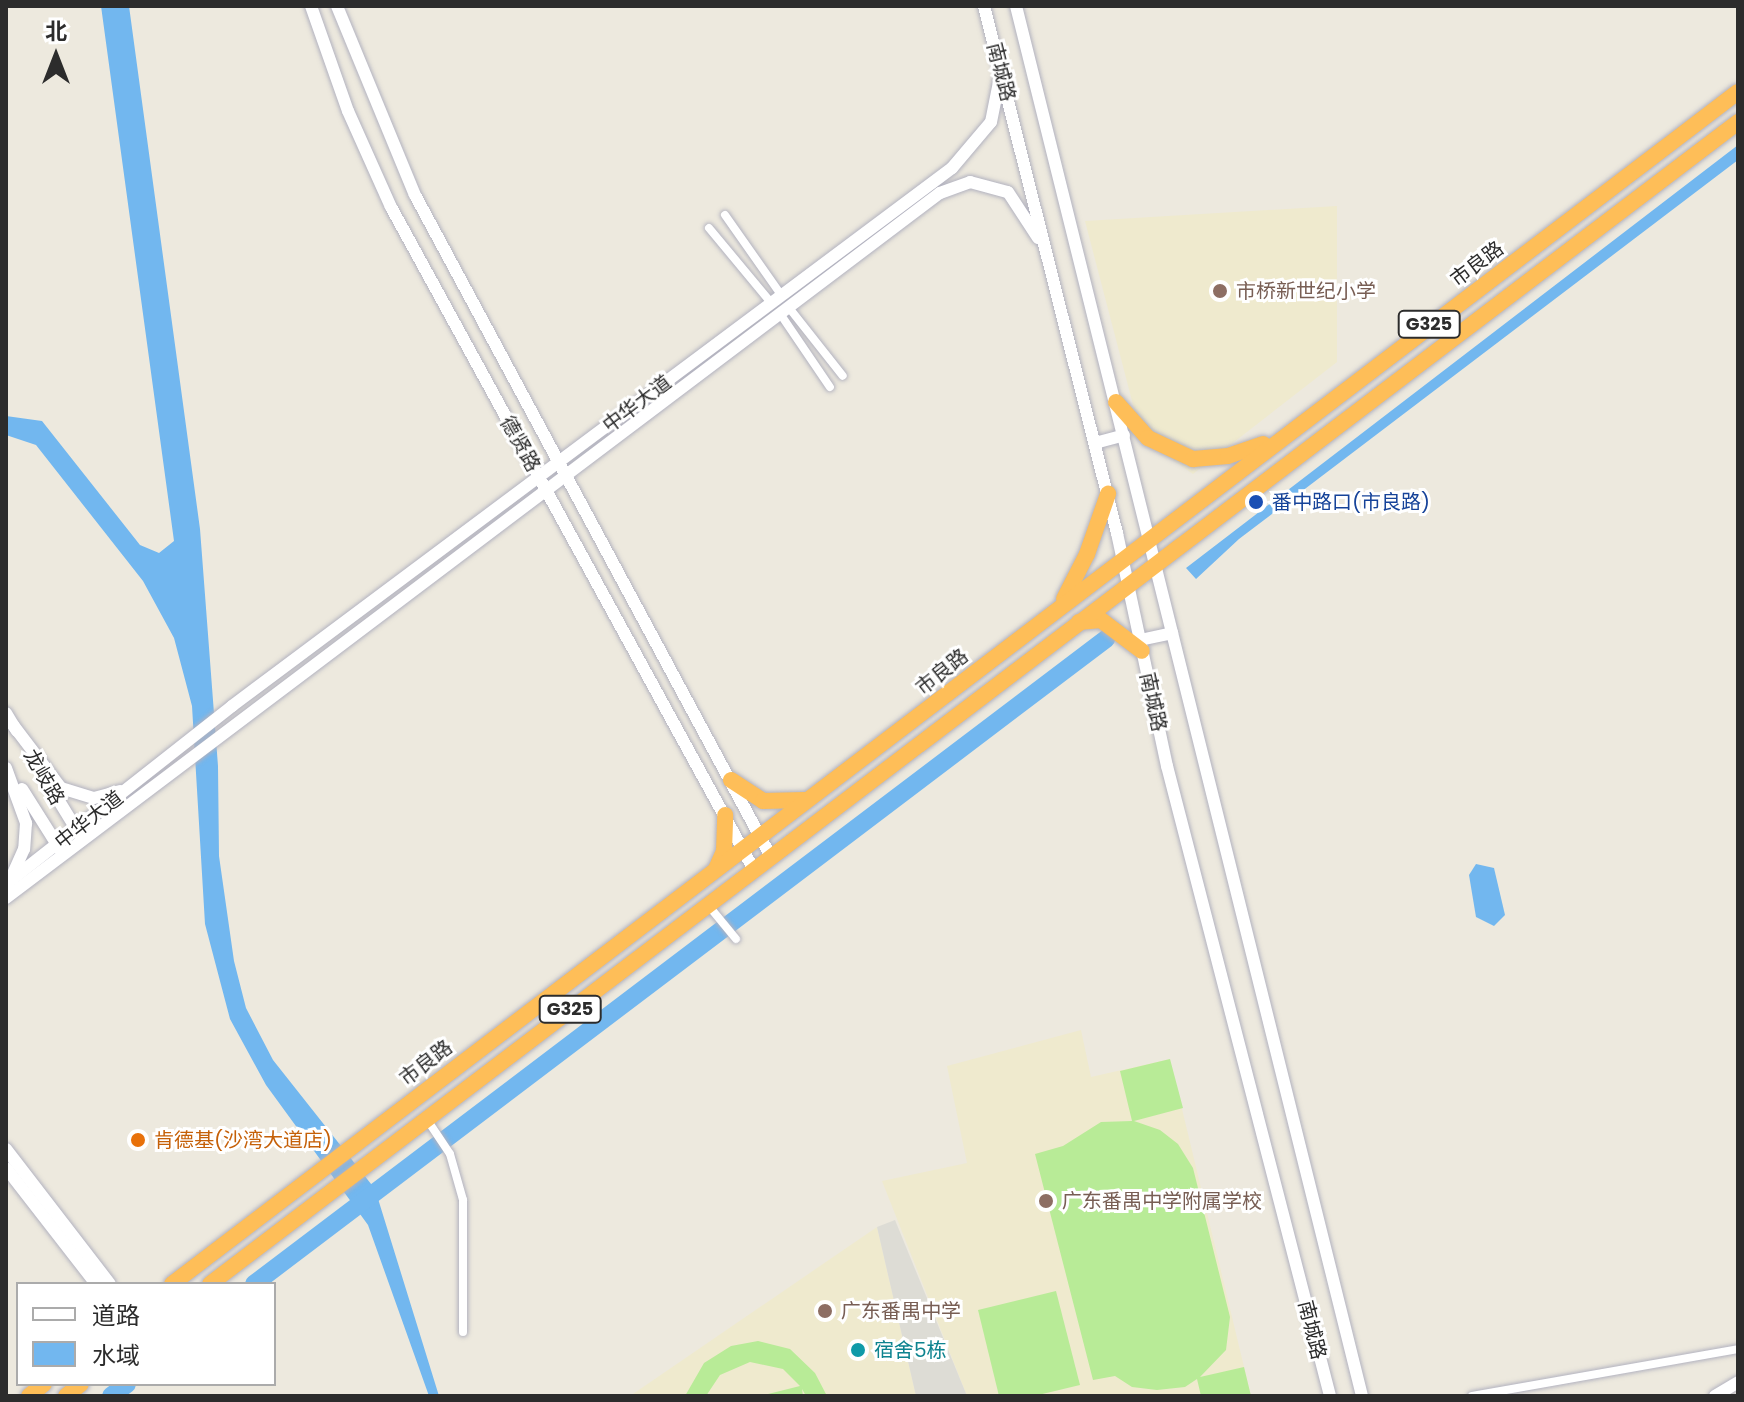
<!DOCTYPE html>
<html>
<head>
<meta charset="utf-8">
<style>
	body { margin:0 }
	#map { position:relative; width:1744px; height:1402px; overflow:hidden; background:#ede9de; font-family:Poppins,"Noto Sans SC",sans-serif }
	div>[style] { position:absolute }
	.education>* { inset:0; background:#efeace }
	.pitch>* { inset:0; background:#b8eb97 }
	.plaza>* { inset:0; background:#dddcd5 }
	.water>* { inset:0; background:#72b7ef }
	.river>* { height:18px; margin:-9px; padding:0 9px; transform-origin:9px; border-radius:9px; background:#72b7ef }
	.roads { filter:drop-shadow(0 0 2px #b2b2bf) drop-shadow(0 0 2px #b2b2bf) }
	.street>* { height:8px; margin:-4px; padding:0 4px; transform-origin:4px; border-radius:4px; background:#fff }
	.secondary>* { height:12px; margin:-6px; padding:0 6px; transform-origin:6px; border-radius:6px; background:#fff }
	.highway>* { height:16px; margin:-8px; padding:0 8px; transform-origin:8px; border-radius:8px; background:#febe58 }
	.dots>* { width:22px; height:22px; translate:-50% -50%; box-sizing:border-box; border:4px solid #fff; border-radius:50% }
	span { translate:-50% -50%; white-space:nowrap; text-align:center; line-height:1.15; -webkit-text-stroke:6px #fff; paint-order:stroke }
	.shield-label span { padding:2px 6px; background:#fff; border:2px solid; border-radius:6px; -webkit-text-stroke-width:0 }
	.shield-label { font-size:18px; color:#2c2c2c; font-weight:700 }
	.street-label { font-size:20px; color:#2c2c2c }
	.education-label { font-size:20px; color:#785e54 }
	.left { translate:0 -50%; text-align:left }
	.transit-label { font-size:20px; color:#164399 }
	.food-label { font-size:20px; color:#c56008 }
	.culture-label { font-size:20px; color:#0d838f }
	.frame { position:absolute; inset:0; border:8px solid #2c2c2c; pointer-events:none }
	.legend { position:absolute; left:16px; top:1282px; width:260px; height:104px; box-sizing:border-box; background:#fff; border:2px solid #ababab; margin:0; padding:10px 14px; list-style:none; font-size:24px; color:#2c2c2c }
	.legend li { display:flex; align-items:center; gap:16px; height:40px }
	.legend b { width:40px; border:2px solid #ababab }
	.north { position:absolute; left:16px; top:16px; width:80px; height:80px; -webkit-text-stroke:6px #fff; paint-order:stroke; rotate:0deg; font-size:22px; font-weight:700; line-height:32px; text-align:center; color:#2c2c2c }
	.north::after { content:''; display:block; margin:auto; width:28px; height:36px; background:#2c2c2c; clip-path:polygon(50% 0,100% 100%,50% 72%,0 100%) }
</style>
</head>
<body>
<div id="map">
	<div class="education">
		<div style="clip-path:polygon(1337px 206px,1337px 362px,1193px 474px,1142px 439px,1085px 221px)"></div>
		<div style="clip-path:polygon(1081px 1030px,1091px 1077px,1170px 1059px,1251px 1396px,967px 1396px,882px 1181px,967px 1163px,947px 1066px)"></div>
		<div style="clip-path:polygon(877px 1227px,916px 1396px,630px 1396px)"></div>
	</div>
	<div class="pitch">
		<div style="clip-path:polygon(1170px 1059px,1183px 1108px,1134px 1121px,1160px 1130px,1178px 1144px,1193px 1168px,1230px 1317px,1226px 1350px,1200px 1377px,1244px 1367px,1251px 1396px,1201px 1396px,1197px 1379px,1185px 1387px,1157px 1390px,1132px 1387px,1115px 1376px,1093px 1380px,1035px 1154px,1063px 1146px,1101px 1122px,1132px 1121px,1120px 1071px)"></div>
		<div style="clip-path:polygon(1056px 1291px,1080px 1385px,1034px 1396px,999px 1396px,978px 1310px)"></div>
		<div style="clip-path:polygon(758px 1341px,790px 1349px,815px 1373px,827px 1396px,806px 1396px,802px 1389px,803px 1396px,760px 1396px,800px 1386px,783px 1369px,750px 1362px,720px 1375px,706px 1396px,685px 1396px,704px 1363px,731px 1346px)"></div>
	</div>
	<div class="plaza">
		<div style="clip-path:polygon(895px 1220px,967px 1396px,916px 1396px,877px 1227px)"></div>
	</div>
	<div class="water">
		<div style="clip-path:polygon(101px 6px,129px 6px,200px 529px,218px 766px,219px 856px,234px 961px,246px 1008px,273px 1060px,375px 1189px,439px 1396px,429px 1396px,368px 1225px,266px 1085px,230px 1019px,205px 924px,192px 706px,174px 638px,143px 581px,36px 445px,6px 435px,6px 416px,42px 421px,140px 545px,159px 553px,174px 541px)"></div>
		<div style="clip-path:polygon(1738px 145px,1738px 160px,1239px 539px,1196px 579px,1186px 568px)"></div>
		<div style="clip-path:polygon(1476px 864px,1494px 868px,1505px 915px,1494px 926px,1476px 917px,1469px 875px)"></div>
	</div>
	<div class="river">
		<div style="left:254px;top:1284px;width:1069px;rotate:-37.13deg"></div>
		<div style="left:111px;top:1396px;width:20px;rotate:-37deg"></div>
	</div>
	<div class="roads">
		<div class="street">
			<div style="left:725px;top:215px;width:99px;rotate:54.9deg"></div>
			<div style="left:709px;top:228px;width:99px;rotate:50.3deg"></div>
			<div style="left:790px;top:309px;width:85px;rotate:51.7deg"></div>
			<div style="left:781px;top:315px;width:87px;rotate:55.8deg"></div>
			<div style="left:708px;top:905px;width:44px;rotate:50.5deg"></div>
			<div style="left:426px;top:1118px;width:43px;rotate:56.3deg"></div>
			<div style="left:450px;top:1154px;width:48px;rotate:74.2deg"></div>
			<div style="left:463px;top:1200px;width:132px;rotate:90deg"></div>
			<div style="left:1472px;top:1396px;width:270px;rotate:-10deg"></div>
		</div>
		<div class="secondary">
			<div style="left:311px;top:6px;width:111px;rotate:70.6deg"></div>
			<div style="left:348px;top:111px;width:105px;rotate:65.9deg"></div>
			<div style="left:391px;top:207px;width:756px;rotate:61.3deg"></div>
			<div style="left:337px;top:6px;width:204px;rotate:67.6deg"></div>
			<div style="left:415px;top:195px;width:752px;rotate:61.73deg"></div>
			<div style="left:984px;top:6px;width:544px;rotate:75.84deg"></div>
			<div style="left:1117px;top:533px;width:238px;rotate:77.9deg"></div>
			<div style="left:1167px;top:766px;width:651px;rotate:75.49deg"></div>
			<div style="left:1016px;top:6px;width:1432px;rotate:76.02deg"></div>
			<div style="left:1095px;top:443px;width:30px;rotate:-15deg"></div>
			<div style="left:1140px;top:640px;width:33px;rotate:-12deg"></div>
			<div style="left:6px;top:713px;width:21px;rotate:59deg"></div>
			<div style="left:13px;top:725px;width:79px;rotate:52.7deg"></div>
			<div style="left:61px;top:788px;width:34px;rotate:17deg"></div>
			<div style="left:94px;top:798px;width:27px;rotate:-15deg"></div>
			<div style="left:6px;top:768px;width:59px;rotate:70deg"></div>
			<div style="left:26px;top:823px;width:26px;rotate:94deg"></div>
			<div style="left:24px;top:849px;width:32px;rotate:114deg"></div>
			<div style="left:45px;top:778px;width:69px;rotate:58.6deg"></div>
			<div style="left:22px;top:789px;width:73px;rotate:57.8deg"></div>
			<div style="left:6px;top:884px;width:288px;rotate:-38.2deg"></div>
			<div style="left:232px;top:706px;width:899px;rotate:-36.77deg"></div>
			<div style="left:952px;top:168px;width:60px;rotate:-49.7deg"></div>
			<div style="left:991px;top:122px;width:46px;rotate:-78.7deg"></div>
			<div style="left:6px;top:898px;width:1170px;rotate:-37.05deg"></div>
			<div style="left:940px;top:193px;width:32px;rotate:-20deg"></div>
			<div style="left:970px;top:182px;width:39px;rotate:15deg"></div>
			<div style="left:1008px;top:192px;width:55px;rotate:56.9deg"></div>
			<div style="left:6px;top:1149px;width:170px;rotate:52.4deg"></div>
			<div style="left:6px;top:1168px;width:147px;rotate:52.2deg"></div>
			<div style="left:1715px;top:1396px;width:27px;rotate:-31deg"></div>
		</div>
		<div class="highway">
			<div style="left:1116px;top:402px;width:48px;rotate:48.4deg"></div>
			<div style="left:1148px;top:438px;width:50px;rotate:25deg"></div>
			<div style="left:1193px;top:459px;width:35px;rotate:-5deg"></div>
			<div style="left:1228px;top:456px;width:37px;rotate:-19deg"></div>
			<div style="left:1064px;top:599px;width:51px;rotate:-62.9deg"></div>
			<div style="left:1087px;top:554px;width:64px;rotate:-70.7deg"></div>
			<div style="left:1079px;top:622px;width:22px;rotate:-5deg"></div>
			<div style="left:1101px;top:620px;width:51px;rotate:37.1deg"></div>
			<div style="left:731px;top:780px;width:38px;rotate:33deg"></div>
			<div style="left:763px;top:801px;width:41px;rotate:-1.4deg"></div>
			<div style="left:716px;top:869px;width:20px;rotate:-66deg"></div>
			<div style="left:724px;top:851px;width:36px;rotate:-88deg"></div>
			<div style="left:172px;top:1284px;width:1968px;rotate:-37.28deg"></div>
			<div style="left:210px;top:1284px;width:1920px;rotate:-37.25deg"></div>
			<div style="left:29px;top:1396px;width:19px;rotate:-39deg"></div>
			<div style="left:66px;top:1396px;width:19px;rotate:-39deg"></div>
		</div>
	</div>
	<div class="dots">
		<div style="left:1220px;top:291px;background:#8d6e63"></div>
		<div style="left:1256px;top:502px;background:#1a4fb4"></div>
		<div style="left:138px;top:1140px;background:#e8710a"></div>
		<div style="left:1046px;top:1201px;background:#8d6e63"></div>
		<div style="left:825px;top:1311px;background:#8d6e63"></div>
		<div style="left:858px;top:1350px;background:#0f9aa8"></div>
	</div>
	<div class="shield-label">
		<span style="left:1429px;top:324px">G325</span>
		<span style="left:570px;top:1009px">G325</span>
	</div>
	<div class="street-label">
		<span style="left:1001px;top:72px;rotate:76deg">南城路</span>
		<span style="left:1477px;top:264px;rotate:-37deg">市良路</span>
		<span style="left:637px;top:404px;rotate:-37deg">中华大道</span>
		<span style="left:520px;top:444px;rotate:61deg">德贤路</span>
		<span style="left:942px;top:672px;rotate:-38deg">市良路</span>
		<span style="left:1153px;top:702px;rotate:78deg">南城路</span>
		<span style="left:44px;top:777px;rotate:60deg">龙岐路</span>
		<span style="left:89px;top:820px;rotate:-38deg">中华大道</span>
		<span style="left:426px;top:1063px;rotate:-37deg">市良路</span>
		<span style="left:1312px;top:1330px;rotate:76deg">南城路</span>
	</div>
	<div class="education-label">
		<span class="left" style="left:1236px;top:291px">市桥新世纪小学</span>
		<span class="left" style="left:1062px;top:1201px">广东番禺中学附属学校</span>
		<span class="left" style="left:841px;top:1311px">广东番禺中学</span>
	</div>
	<div class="transit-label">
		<span class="left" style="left:1272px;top:502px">番中路口(市良路)</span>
	</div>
	<div class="food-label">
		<span class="left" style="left:154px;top:1140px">肯德基(沙湾大道店)</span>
	</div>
	<div class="culture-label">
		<span class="left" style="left:874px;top:1350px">宿舍5栋</span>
	</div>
	<div class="frame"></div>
	<ul class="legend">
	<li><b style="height:10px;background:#fff"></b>道路</li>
	<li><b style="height:22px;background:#72b7ef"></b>水域</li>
	</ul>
	<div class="north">北</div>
</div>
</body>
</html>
